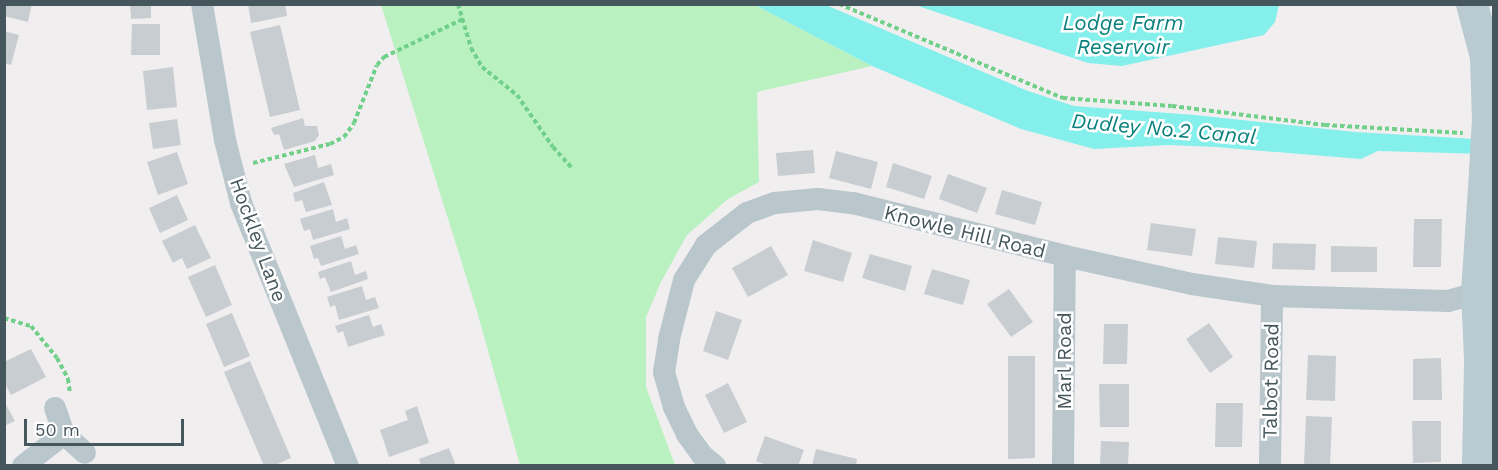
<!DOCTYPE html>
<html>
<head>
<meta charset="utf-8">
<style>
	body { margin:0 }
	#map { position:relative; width:1498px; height:470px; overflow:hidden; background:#f1eeef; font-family:"Work Sans",sans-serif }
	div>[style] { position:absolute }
	.green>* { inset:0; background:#baf1c1 }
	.water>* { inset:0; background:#85f0eb }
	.building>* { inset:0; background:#c8cdd1 }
	.path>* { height:4px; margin-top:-2px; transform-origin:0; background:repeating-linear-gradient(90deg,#70d089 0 4.5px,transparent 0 7.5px) }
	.street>* { height:22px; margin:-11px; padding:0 11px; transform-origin:11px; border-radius:11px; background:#b9c7cc }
	.secondary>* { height:32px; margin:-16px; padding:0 16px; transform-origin:16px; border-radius:16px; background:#b9cad1 }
	.secondary-bridge>* { height:32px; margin:-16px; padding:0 16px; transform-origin:16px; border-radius:16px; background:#b9cad1 }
	span { translate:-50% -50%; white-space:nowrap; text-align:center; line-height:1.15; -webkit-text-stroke:5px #fff; paint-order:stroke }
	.street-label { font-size:20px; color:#45575c }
	.water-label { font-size:21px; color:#09807b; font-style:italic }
	.frame { position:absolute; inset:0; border:6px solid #45575c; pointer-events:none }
	.scale { position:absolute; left:24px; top:419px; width:160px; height:27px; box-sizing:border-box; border:3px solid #45575c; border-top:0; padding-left:8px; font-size:18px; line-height:21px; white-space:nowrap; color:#45575c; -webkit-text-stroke:4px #fff; paint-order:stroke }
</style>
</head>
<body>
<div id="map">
	<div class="green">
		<div style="clip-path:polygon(381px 5px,755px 5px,872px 66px,757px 92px,759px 182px,728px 199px,687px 235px,661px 282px,646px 317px,646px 387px,675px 465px,520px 465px,476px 308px)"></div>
	</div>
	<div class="water">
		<div style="clip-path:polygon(755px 5px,826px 5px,1028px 91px,1074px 106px,1195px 115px,1355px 132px,1493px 140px,1484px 154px,1378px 151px,1361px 159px,1216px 147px,1169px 145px,1094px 149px,1021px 129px,872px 66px)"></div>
		<div style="clip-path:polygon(1279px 5px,1275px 22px,1264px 35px,1122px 66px,1088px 63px,915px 5px)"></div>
	</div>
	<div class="building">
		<div style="clip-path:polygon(4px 4px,32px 4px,28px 22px,4px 16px)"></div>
		<div style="clip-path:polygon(130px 4px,151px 4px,151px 18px,131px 19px)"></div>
		<div style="clip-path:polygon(248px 4px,285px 4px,287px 16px,251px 23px)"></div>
		<div style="clip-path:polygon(132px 24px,160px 24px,160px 55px,131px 55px)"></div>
		<div style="clip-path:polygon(280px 25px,300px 110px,270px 117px,250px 32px)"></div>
		<div style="clip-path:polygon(4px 31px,19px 35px,11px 65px,4px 63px)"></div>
		<div style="clip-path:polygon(173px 67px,177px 107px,147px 110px,143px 71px)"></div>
		<div style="clip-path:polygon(303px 118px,305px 126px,317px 126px,319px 135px,315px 141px,284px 150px,279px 134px,274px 135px,271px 128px)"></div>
		<div style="clip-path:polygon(177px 119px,181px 145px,153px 149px,149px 123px)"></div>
		<div style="clip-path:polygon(813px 150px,815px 173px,778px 176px,776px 153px)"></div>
		<div style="clip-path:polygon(836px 151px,878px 162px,871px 189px,829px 178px)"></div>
		<div style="clip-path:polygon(177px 152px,188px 184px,158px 195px,147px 162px)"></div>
		<div style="clip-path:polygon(315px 155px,318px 168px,331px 164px,334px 175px,294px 187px,284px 164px)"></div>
		<div style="clip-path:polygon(893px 163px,932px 176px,924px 199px,886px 187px)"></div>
		<div style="clip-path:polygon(948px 174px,987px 188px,977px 213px,939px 199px)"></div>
		<div style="clip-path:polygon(324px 182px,332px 205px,306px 212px,302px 200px,295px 202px,293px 193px)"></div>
		<div style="clip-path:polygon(1002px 190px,1042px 202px,1035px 225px,995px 214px)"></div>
		<div style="clip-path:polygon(177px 195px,188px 220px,160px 233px,149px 208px)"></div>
		<div style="clip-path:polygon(333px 209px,336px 222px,347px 218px,350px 229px,313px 240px,310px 229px,304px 231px,300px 219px)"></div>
		<div style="clip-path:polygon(1414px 219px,1442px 219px,1441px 267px,1413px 267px)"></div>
		<div style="clip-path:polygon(1151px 223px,1196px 229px,1192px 256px,1147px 250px)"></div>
		<div style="clip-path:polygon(195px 225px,211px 258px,187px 269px,182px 258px,173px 263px,162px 241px)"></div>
		<div style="clip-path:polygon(341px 236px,345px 249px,356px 245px,359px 254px,321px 266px,318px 258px,314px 259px,310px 246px)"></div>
		<div style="clip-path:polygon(1218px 237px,1257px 241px,1254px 268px,1215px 264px)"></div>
		<div style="clip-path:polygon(813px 240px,852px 253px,843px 282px,804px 271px)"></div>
		<div style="clip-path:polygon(1273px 243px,1316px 244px,1315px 270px,1272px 269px)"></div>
		<div style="clip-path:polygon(771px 246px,788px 275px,748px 297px,732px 268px)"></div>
		<div style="clip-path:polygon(1331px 246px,1377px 247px,1377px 272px,1331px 272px)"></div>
		<div style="clip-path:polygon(870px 254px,912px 266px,905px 291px,862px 278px)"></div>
		<div style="clip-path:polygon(351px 261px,355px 275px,366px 271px,368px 279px,331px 292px,325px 277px,320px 279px,318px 272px)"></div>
		<div style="clip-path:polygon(215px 265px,232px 305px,206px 317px,188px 277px)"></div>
		<div style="clip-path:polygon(932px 269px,970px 280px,963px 305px,924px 294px)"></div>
		<div style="clip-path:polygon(362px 286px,366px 300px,375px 297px,379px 308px,339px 320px,335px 305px,330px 307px,327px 297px)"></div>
		<div style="clip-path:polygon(1009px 289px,1033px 322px,1011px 337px,987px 304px)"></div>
		<div style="clip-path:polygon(716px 311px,742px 320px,728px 360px,703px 351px)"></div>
		<div style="clip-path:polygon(232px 313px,250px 356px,224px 367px,206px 324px)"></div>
		<div style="clip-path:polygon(369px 315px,373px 327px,381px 324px,385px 335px,348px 347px,343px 331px,338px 333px,335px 326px)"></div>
		<div style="clip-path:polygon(1209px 323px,1233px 357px,1210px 373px,1186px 339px)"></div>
		<div style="clip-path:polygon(1104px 324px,1128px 324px,1127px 364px,1103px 364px)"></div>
		<div style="clip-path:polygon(31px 349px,46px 377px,11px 395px,4px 382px,4px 362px)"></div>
		<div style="clip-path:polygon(1308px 355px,1336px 356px,1335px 401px,1306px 400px)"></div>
		<div style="clip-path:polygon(1008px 356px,1035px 356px,1035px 458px,1008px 459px)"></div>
		<div style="clip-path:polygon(1441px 358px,1442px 400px,1413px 400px,1413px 359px)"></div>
		<div style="clip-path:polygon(250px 361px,291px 458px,273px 466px,264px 466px,224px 372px)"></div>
		<div style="clip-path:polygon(728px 383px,747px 422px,724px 433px,705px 395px)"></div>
		<div style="clip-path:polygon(1099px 384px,1129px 384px,1129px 427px,1100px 427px)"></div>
		<div style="clip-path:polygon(4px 401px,15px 421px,4px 426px)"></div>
		<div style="clip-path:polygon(1216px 403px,1243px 403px,1242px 447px,1215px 447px)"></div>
		<div style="clip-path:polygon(417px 406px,429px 443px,389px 457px,380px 430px,408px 420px,405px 411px)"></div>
		<div style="clip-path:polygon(1306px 416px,1332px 417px,1330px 466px,1304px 466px)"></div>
		<div style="clip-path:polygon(1412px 421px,1441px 421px,1441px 462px,1413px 463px)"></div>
		<div style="clip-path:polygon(765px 436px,804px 450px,798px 466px,769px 466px,756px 461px)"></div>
		<div style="clip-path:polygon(1101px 441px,1129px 442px,1128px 466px,1100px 466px)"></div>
		<div style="clip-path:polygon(449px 448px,456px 466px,421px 466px,419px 459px)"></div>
		<div style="clip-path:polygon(816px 449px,857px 459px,856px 466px,812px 466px)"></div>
	</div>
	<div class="path">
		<div style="left:458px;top:4px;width:46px;rotate:73.5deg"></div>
		<div style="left:471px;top:48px;width:22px;rotate:60deg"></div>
		<div style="left:482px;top:67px;width:45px;rotate:38.7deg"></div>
		<div style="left:517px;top:95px;width:63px;rotate:55.3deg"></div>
		<div style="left:553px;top:147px;width:27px;rotate:48deg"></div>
		<div style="left:839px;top:4px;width:243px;rotate:22.8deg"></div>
		<div style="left:1063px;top:98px;width:109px;rotate:4.2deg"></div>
		<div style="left:1172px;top:106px;width:154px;rotate:7.1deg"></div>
		<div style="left:1325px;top:125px;width:138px;rotate:3.3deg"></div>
		<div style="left:253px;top:163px;width:79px;rotate:-13.9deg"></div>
		<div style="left:330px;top:144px;width:16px;rotate:-27deg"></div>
		<div style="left:344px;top:137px;width:17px;rotate:-54deg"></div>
		<div style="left:354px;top:123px;width:62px;rotate:-68.4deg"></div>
		<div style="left:377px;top:65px;width:11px;rotate:-49deg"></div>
		<div style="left:384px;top:57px;width:88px;rotate:-25.7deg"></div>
		<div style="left:4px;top:318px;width:28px;rotate:17deg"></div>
		<div style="left:31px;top:326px;width:41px;rotate:50.9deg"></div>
		<div style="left:57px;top:358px;width:24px;rotate:62deg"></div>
		<div style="left:68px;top:379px;width:15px;rotate:82deg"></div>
	</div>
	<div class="street">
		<div style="left:202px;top:4px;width:138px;rotate:80.4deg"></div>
		<div style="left:225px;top:140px;width:65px;rotate:75.7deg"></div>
		<div style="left:241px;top:203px;width:284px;rotate:67.9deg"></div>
		<div style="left:55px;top:408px;width:28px;rotate:71deg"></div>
		<div style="left:64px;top:434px;width:28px;rotate:42deg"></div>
		<div style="left:23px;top:466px;width:52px;rotate:-38deg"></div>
		<div style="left:715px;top:466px;width:17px;rotate:-140deg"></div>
		<div style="left:702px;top:455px;width:26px;rotate:-126deg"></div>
		<div style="left:687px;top:434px;width:30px;rotate:-116deg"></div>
		<div style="left:674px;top:407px;width:36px;rotate:-106deg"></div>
		<div style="left:664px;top:372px;width:33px;rotate:-81deg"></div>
		<div style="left:669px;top:339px;width:61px;rotate:-75.7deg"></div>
		<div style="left:684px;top:280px;width:41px;rotate:-57.8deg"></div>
		<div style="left:706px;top:245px;width:52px;rotate:-38deg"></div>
		<div style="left:747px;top:213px;width:30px;rotate:-20deg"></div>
		<div style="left:775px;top:203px;width:43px;rotate:-5.3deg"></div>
		<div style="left:818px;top:199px;width:35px;rotate:7deg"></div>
		<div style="left:853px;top:203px;width:219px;rotate:14deg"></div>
		<div style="left:1065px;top:256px;width:130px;rotate:12.4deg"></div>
		<div style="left:1192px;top:284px;width:81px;rotate:8.5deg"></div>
		<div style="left:1272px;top:296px;width:176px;rotate:1.6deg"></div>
		<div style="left:1448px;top:301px;width:30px;rotate:-15deg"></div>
		<div style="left:1063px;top:466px;width:210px;rotate:-89.5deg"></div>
		<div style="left:1270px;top:466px;width:170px;rotate:-89.3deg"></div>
	</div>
	<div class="secondary">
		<div style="left:1472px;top:4px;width:55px;rotate:75.2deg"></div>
		<div style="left:1486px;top:57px;width:62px;rotate:88.2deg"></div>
		<div style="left:1478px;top:466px;width:108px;rotate:-88.9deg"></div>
		<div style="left:1480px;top:358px;width:65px;rotate:-92.6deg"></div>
		<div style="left:1477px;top:293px;width:121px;rotate:-86.2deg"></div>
	</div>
	<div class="secondary-bridge">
		<div style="left:1485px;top:172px;width:53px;rotate:-86.8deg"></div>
	</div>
	<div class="street-label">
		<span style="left:965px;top:232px;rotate:14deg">Knowle Hill Road</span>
		<span style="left:258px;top:240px;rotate:70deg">Hockley Lane</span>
		<span style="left:1064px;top:361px;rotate:-90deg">Marl Road</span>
		<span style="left:1271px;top:381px;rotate:-89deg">Talbot Road</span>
	</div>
	<div class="water-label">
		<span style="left:1123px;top:35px">Lodge Farm<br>Reservoir</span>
		<span style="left:1164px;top:129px;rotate:5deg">Dudley No.2 Canal</span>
	</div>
	<div class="frame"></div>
	<div class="scale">50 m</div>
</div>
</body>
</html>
